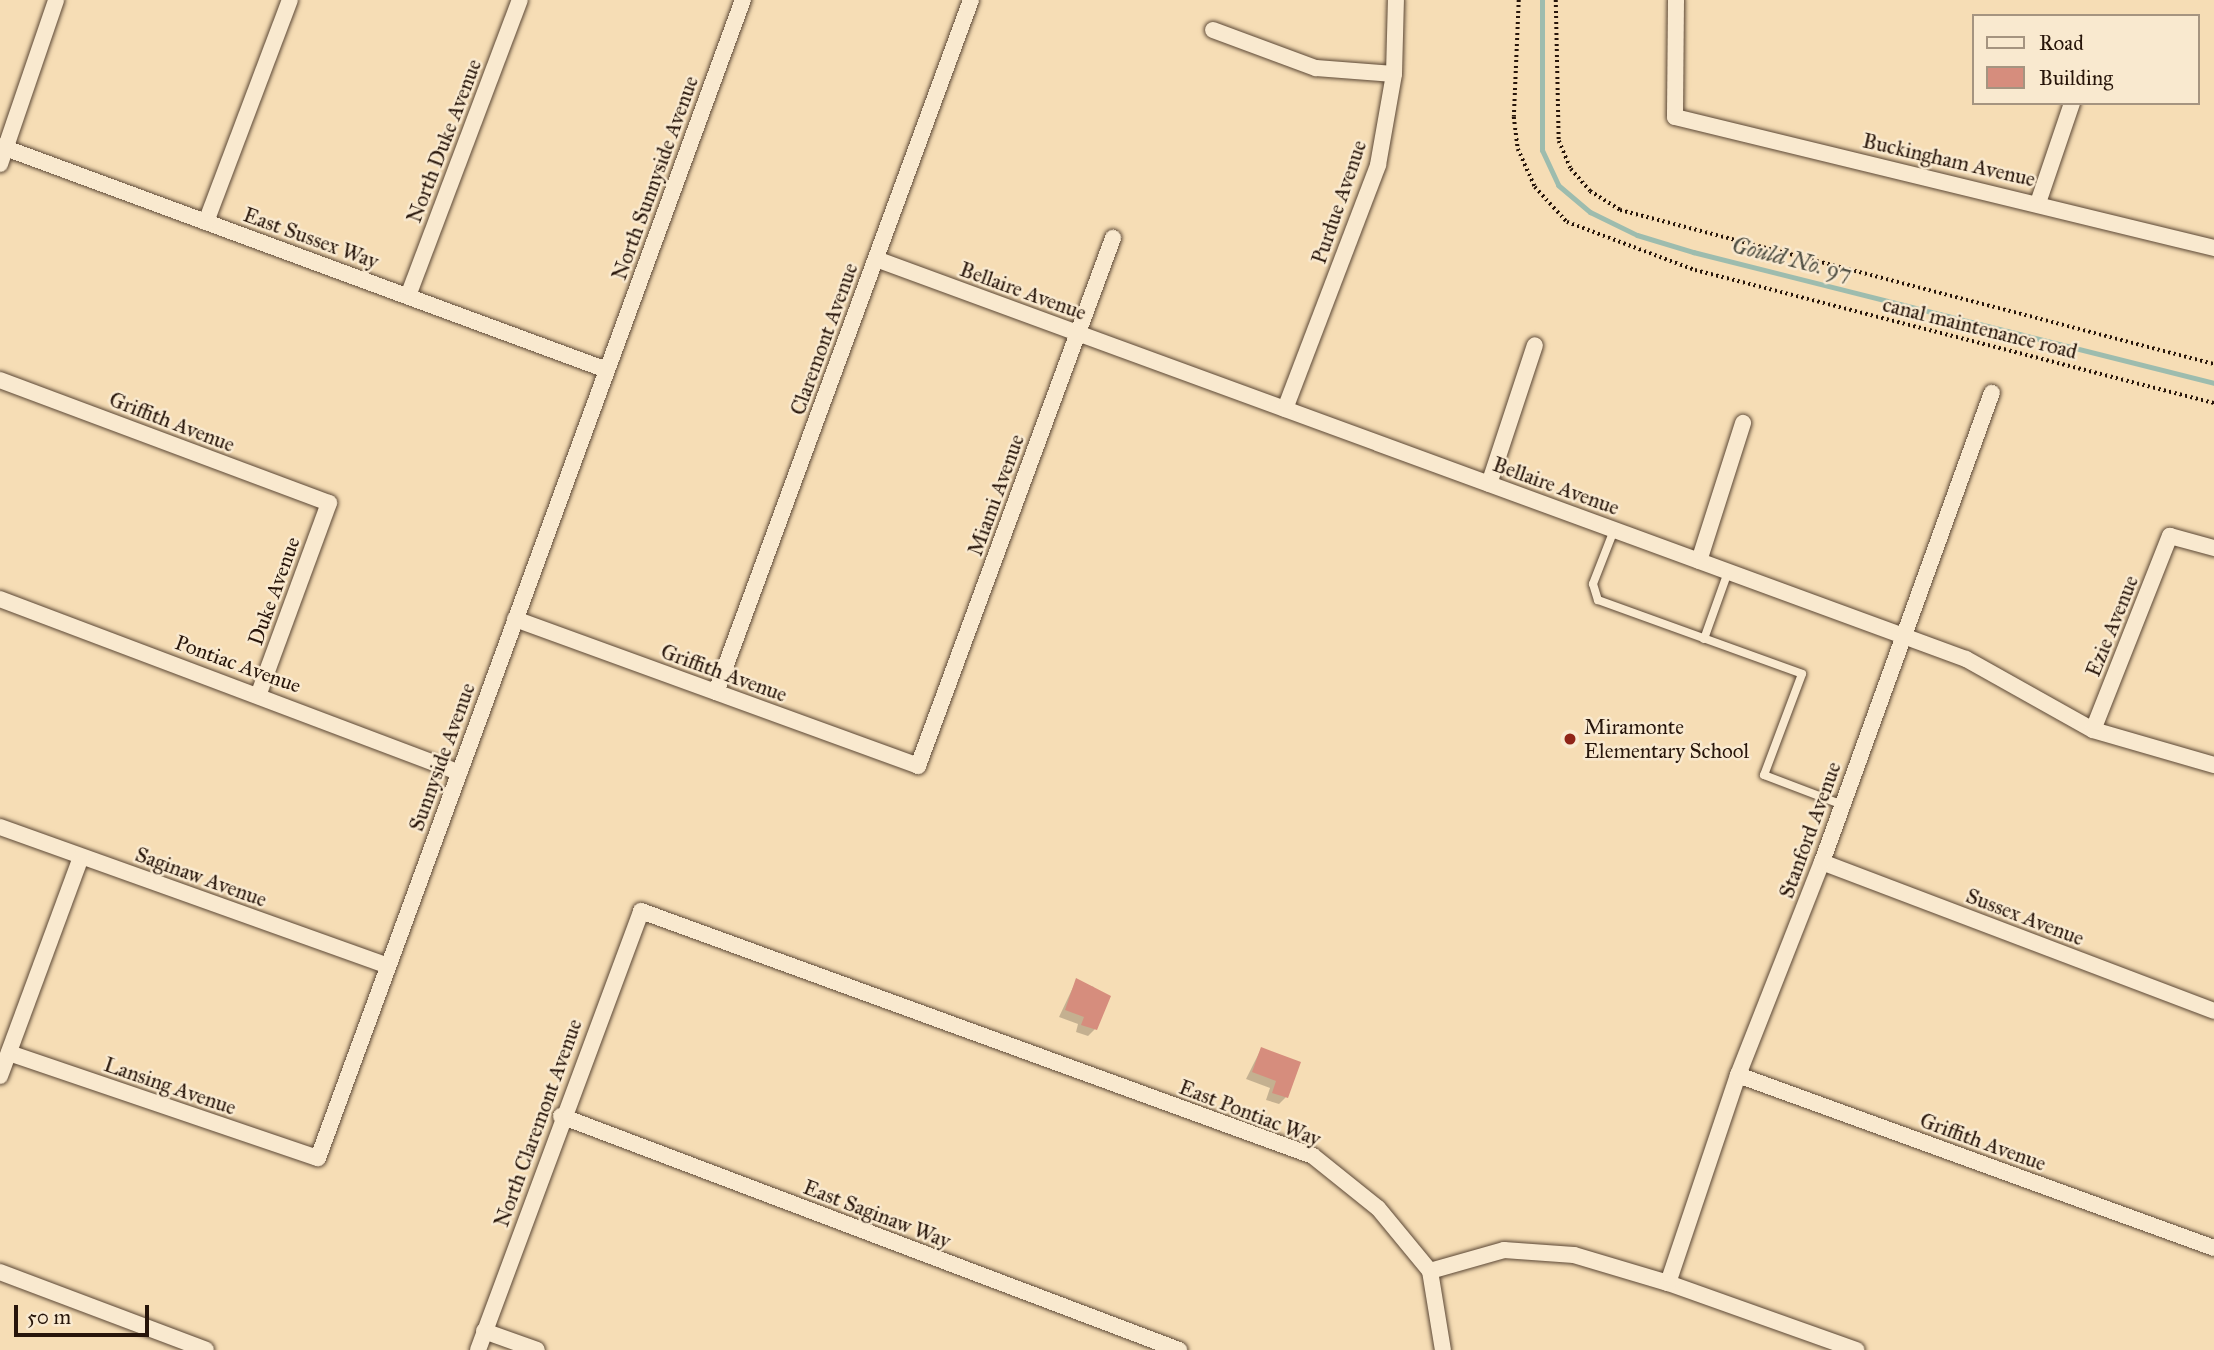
<!DOCTYPE html>
<html>
<head>
<meta charset="utf-8">
<style>
	body { margin:0 }
	#map { position:relative; width:2214px; height:1350px; overflow:hidden; background:#f6ddb5; font-family:"IM FELL Great Primer",serif }
	div>[style] { position:absolute }
	.shadow>* { inset:0; background:#0003 }
	.stream>* { height:5px; margin:-2.5px; padding:0 2.5px; transform-origin:2.5px; border-radius:2.5px; background:#9dbcae }
	.building>* { inset:0; background:#d68d7d }
	.path>* { height:3.5px; margin-top:-1.75px; transform-origin:0; background:repeating-linear-gradient(90deg,#27150a 0 2px,transparent 0 5.5px) }
	.roads { filter:drop-shadow(0 0 2px #5b4735) drop-shadow(0 0 2px #5b4735) }
	.lane>* { height:8px; margin:-4px; padding:0 4px; transform-origin:4px; border-radius:4px; background:#f9e9cf }
	.street>* { height:16px; margin:-8px; padding:0 8px; transform-origin:8px; border-radius:8px; background:#f9e9cf }
	.dots>* { width:19px; height:19px; translate:-50% -50%; box-sizing:border-box; border:4px solid #f9e9cf; border-radius:50% }
	span { translate:-50% -50%; white-space:nowrap; text-align:center; line-height:1.15; -webkit-text-stroke:5px #f9e9cf; paint-order:stroke }
	.street-label { font-size:21px; color:#27150a }
	.poi-label { font-size:21px; color:#27150a }
	.left { translate:0 -50%; text-align:left }
	.water-label { font-size:23px; color:#504f43; font-style:italic }
	.legend { position:absolute; left:1972px; top:14px; width:228px; height:91px; box-sizing:border-box; background:#f9e9cf; border:2px solid #a59480; margin:0; padding:9px 12px; list-style:none; font-size:21px; color:#27150a }
	.legend li { display:flex; align-items:center; gap:14px; height:35px }
	.legend b { width:35px; border:2px solid #a59480 }
	.scale { position:absolute; left:14px; top:1305px; width:135px; height:32px; box-sizing:border-box; border:4px solid #27150a; border-top:0; padding-left:9px; font-size:21px; line-height:24px; white-space:nowrap; color:#27150a; -webkit-text-stroke:5px #f9e9cf; paint-order:stroke }
</style>
</head>
<body>
<div id="map">
	<div class="shadow">
		<div style="clip-path:polygon(1076px 981px,1094px 987px,1095px 1029px,1088px 1036px,1076px 1032px,1078px 1024px,1059px 1017px)"></div>
		<div style="clip-path:polygon(1261px 1049px,1286px 1097px,1279px 1104px,1266px 1100px,1270px 1088px,1246px 1079px)"></div>
	</div>
	<div class="stream">
		<div style="left:1542px;top:0;width:150px;rotate:90deg"></div>
		<div style="left:1542px;top:150px;width:38px;rotate:65deg"></div>
		<div style="left:1558px;top:185px;width:42px;rotate:40.2deg"></div>
		<div style="left:1590px;top:212px;width:52px;rotate:26.1deg"></div>
		<div style="left:1637px;top:235px;width:59px;rotate:16.9deg"></div>
		<div style="left:1693px;top:252px;width:537px;rotate:14.11deg"></div>
	</div>
	<div class="building">
		<div style="clip-path:polygon(1076px 978px,1111px 996px,1097px 1030px,1081px 1025px,1084px 1017px,1065px 1010px)"></div>
		<div style="clip-path:polygon(1261px 1047px,1301px 1062px,1288px 1098px,1272px 1093px,1276px 1081px,1252px 1072px)"></div>
	</div>
	<div class="path">
		<div style="left:1519px;top:0;width:117px;rotate:92.4deg"></div>
		<div style="left:1514px;top:117px;width:32px;rotate:83deg"></div>
		<div style="left:1518px;top:149px;width:42px;rotate:65.9deg"></div>
		<div style="left:1535px;top:187px;width:47px;rotate:47.6deg"></div>
		<div style="left:1567px;top:222px;width:137px;rotate:20.6deg"></div>
		<div style="left:1695px;top:270px;width:536px;rotate:14.37deg"></div>
		<div style="left:1556px;top:0;width:141px;rotate:88.8deg"></div>
		<div style="left:1559px;top:141px;width:30px;rotate:67deg"></div>
		<div style="left:1571px;top:169px;width:29px;rotate:49deg"></div>
		<div style="left:1590px;top:191px;width:36px;rotate:32deg"></div>
		<div style="left:1620px;top:210px;width:614px;rotate:14.53deg"></div>
	</div>
	<div class="roads">
		<div class="lane">
			<div style="left:1614px;top:530px;width:58px;rotate:111.3deg"></div>
			<div style="left:1593px;top:584px;width:17px;rotate:73deg"></div>
			<div style="left:1598px;top:600px;width:217px;rotate:19.9deg"></div>
			<div style="left:1802px;top:674px;width:108px;rotate:110.6deg"></div>
			<div style="left:1764px;top:775px;width:85px;rotate:20.8deg"></div>
			<div style="left:1704px;top:639px;width:71px;rotate:-70.3deg"></div>
		</div>
		<div class="street">
			<div style="left:1676px;top:0;width:117px;rotate:90.5deg"></div>
			<div style="left:1675px;top:117px;width:555px;rotate:13.66deg"></div>
			<div style="left:1213px;top:30px;width:110px;rotate:20.3deg"></div>
			<div style="left:1316px;top:68px;width:78px;rotate:4.4deg"></div>
			<div style="left:0;top:146px;width:647px;rotate:20.26deg"></div>
			<div style="left:0;top:164px;width:173px;rotate:-71.1deg"></div>
			<div style="left:2038px;top:203px;width:106px;rotate:-71.2deg"></div>
			<div style="left:206px;top:222px;width:237px;rotate:-69.3deg"></div>
			<div style="left:876px;top:259px;width:1161px;rotate:20.15deg"></div>
			<div style="left:1966px;top:659px;width:145px;rotate:29.2deg"></div>
			<div style="left:2093px;top:730px;width:126px;rotate:16.1deg"></div>
			<div style="left:408px;top:296px;width:316px;rotate:-69.3deg"></div>
			<div style="left:0;top:380px;width:351px;rotate:20.5deg"></div>
			<div style="left:329px;top:503px;width:202px;rotate:110.2deg"></div>
			<div style="left:1285px;top:409px;width:261px;rotate:-69.1deg"></div>
			<div style="left:1378px;top:165px;width:92px;rotate:-80deg"></div>
			<div style="left:1394px;top:74px;width:74px;rotate:-88.5deg"></div>
			<div style="left:1489px;top:484px;width:146px;rotate:-71.7deg"></div>
			<div style="left:1699px;top:561px;width:145px;rotate:-72.3deg"></div>
			<div style="left:0;top:599px;width:491px;rotate:20.7deg"></div>
			<div style="left:515px;top:619px;width:429px;rotate:20deg"></div>
			<div style="left:918px;top:766px;width:563px;rotate:-69.73deg"></div>
			<div style="left:716px;top:692px;width:737px;rotate:-69.77deg"></div>
			<div style="left:2093px;top:730px;width:209px;rotate:-68.4deg"></div>
			<div style="left:2170px;top:536px;width:46px;rotate:15.3deg"></div>
			<div style="left:0;top:827px;width:412px;rotate:19.7deg"></div>
			<div style="left:1822px;top:862px;width:419px;rotate:20.8deg"></div>
			<div style="left:9px;top:1053px;width:326px;rotate:18.8deg"></div>
			<div style="left:318px;top:1158px;width:1234px;rotate:-69.85deg"></div>
			<div style="left:1738px;top:1075px;width:506px;rotate:19.97deg"></div>
			<div style="left:0;top:1076px;width:233px;rotate:-69.7deg"></div>
			<div style="left:561px;top:1116px;width:661px;rotate:20.74deg"></div>
			<div style="left:1430px;top:1271px;width:77px;rotate:-15.8deg"></div>
			<div style="left:1504px;top:1250px;width:70px;rotate:4.1deg"></div>
			<div style="left:1574px;top:1255px;width:98px;rotate:16.6deg"></div>
			<div style="left:1668px;top:1283px;width:200px;rotate:19.6deg"></div>
			<div style="left:0;top:1272px;width:220px;rotate:20.7deg"></div>
			<div style="left:1668px;top:1283px;width:219px;rotate:-71.4deg"></div>
			<div style="left:1738px;top:1075px;width:229px;rotate:-68.5deg"></div>
			<div style="left:1822px;top:862px;width:499px;rotate:-70.1deg"></div>
			<div style="left:484px;top:1331px;width:56px;rotate:19.7deg"></div>
			<div style="left:478px;top:1350px;width:468px;rotate:-69.6deg"></div>
			<div style="left:641px;top:911px;width:715px;rotate:20.03deg"></div>
			<div style="left:1313px;top:1156px;width:83px;rotate:38.7deg"></div>
			<div style="left:1378px;top:1208px;width:82px;rotate:50.5deg"></div>
			<div style="left:1430px;top:1271px;width:80px;rotate:80.7deg"></div>
		</div>
	</div>
	<div class="dots">
		<div style="left:1570px;top:739px;background:#8f2418"></div>
	</div>
	<div class="street-label">
		<span style="left:444px;top:141px;rotate:-69deg">North Duke Avenue</span>
		<span style="left:1949px;top:160px;rotate:13deg">Buckingham Avenue</span>
		<span style="left:655px;top:178px;rotate:-70deg">North Sunnyside Avenue</span>
		<span style="left:1339px;top:202px;rotate:-71deg">Purdue Avenue</span>
		<span style="left:311px;top:238px;rotate:20deg">East Sussex Way</span>
		<span style="left:1023px;top:291px;rotate:20deg">Bellaire Avenue</span>
		<span style="left:1980px;top:328px;rotate:14deg">canal maintenance road</span>
		<span style="left:824px;top:339px;rotate:-70deg">Claremont Avenue</span>
		<span style="left:172px;top:422px;rotate:21deg">Griffith Avenue</span>
		<span style="left:1556px;top:486px;rotate:20deg">Bellaire Avenue</span>
		<span style="left:996px;top:495px;rotate:-70deg">Miami Avenue</span>
		<span style="left:274px;top:591px;rotate:-70deg">Duke Avenue</span>
		<span style="left:2112px;top:626px;rotate:-68deg">Ezie Avenue</span>
		<span style="left:238px;top:664px;rotate:20deg">Pontiac Avenue</span>
		<span style="left:724px;top:673px;rotate:20deg">Griffith Avenue</span>
		<span style="left:442px;top:757px;rotate:-70deg">Sunnyside Avenue</span>
		<span style="left:1810px;top:830px;rotate:-70deg">Stanford Avenue</span>
		<span style="left:201px;top:877px;rotate:20deg">Saginaw Avenue</span>
		<span style="left:2025px;top:917px;rotate:21deg">Sussex Avenue</span>
		<span style="left:170px;top:1086px;rotate:19deg">Lansing Avenue</span>
		<span style="left:1250px;top:1113px;rotate:21deg">East Pontiac Way</span>
		<span style="left:538px;top:1123px;rotate:-70deg">North Claremont Avenue</span>
		<span style="left:1983px;top:1142px;rotate:20deg">Griffith Avenue</span>
		<span style="left:877px;top:1214px;rotate:21deg">East Saginaw Way</span>
	</div>
	<div class="poi-label">
		<span class="left" style="left:1584px;top:739px">Miramonte<br>Elementary School</span>
	</div>
	<div class="water-label">
		<span style="left:1792px;top:259px;rotate:14deg">Gould No. 97</span>
	</div>
	<ul class="legend">
	<li><b style="height:9px;background:#f9e9cf"></b>Road</li>
	<li><b style="height:19px;background:#d68d7d"></b>Building</li>
	</ul>
	<div class="scale">50 m</div>
</div>
</body>
</html>
